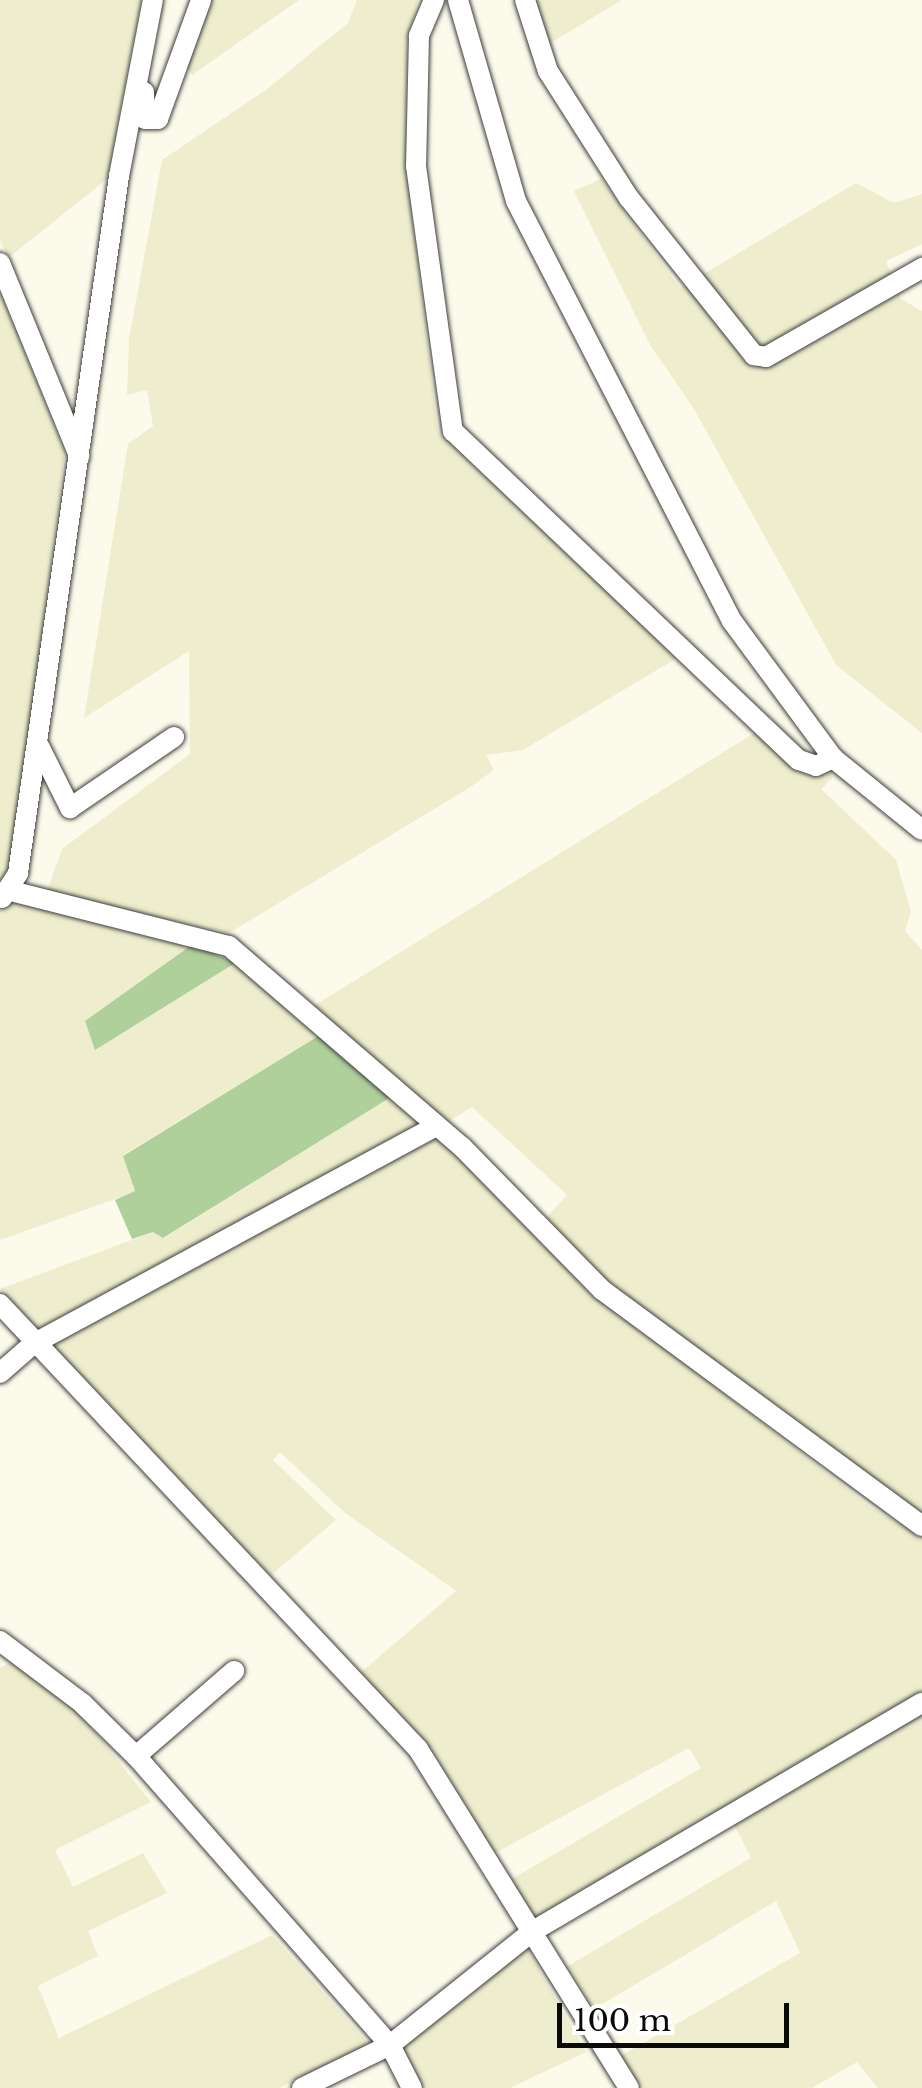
<!DOCTYPE html>
<html>
<head>
<meta charset="utf-8">
<style>
	body { margin:0 }
	#map { position:relative; width:922px; height:2088px; overflow:hidden; background:#fcfaeb; font-family:"Libre Baskerville",serif }
	div>[style] { position:absolute }
	.farmland>* { inset:0; background:#eeeece }
	.forest>* { inset:0; background:#afd09b }
	.roads { filter:drop-shadow(0 0 2px #3d3d3d) drop-shadow(0 0 2px #3d3d3d) }
	.minor>* { height:20px; margin:-10px; padding:0 10px; transform-origin:10px; border-radius:10px; background:#fff }
	span { translate:-50% -50%; white-space:nowrap; text-align:center; line-height:1.15; -webkit-text-stroke:10px #fff; paint-order:stroke }
	.scale { position:absolute; left:557px; top:2003px; width:232px; height:45px; box-sizing:border-box; border:5px solid #0a0a0a; border-top:0; padding-left:12px; font-size:30px; line-height:35px; white-space:nowrap; color:#0a0a0a; -webkit-text-stroke:8px #fff; paint-order:stroke }
</style>
</head>
<body>
<div id="map">
	<div class="farmland">
		<div style="clip-path:polygon(0 0,141px 0,107px 179px,8px 258px,0 240px)"></div>
		<div style="clip-path:polygon(208px 0,299px 0,192px 75px,187px 67px)"></div>
		<div style="clip-path:polygon(357px 0,418px 0,407px 42px,406px 166px,438px 432px,677px 658px,523px 750px,486px 755px,494px 770px,469px 788px,229px 933px,46px 894px,62px 849px,190px 754px,189px 651px,84px 718px,128px 444px,153px 426px,147px 390px,127px 395px,129px 339px,162px 160px,267px 89px,348px 23px)"></div>
		<div style="clip-path:polygon(521px 0,622px 0,529px 56px)"></div>
		<div style="clip-path:polygon(601px 179px,680px 288px,856px 183px,894px 203px,922px 194px,922px 244px,886px 261px,901px 299px,922px 311px,922px 733px,836px 665px,694px 409px,649px 343px,574px 191px)"></div>
		<div style="clip-path:polygon(0 292px,65px 452px,13px 858px,0 884px)"></div>
		<div style="clip-path:polygon(759px 730px,826px 768px,833px 777px,821px 789px,896px 860px,911px 912px,905px 931px,922px 950px,922px 1516px,597px 1276px,544px 1220px,567px 1195px,472px 1107px,446px 1123px,312px 1007px)"></div>
		<div style="clip-path:polygon(11px 902px,193px 944px,86px 1021px,235px 963px,320px 1035px,123px 1155px,135px 1192px,0 1240px,0 911px)"></div>
		<div style="clip-path:polygon(391px 1097px,426px 1126px,39px 1338px,0 1289px,153px 1232px,164px 1238px)"></div>
		<div style="clip-path:polygon(434px 1133px,627px 1318px,872px 1508px,922px 1536px,922px 1696px,543px 1917px,532px 1917px,512px 1879px,701px 1768px,689px 1748px,495px 1853px,436px 1756px,359px 1674px,456px 1591px,345px 1513px,280px 1452px,273px 1460px,336px 1520px,270px 1576px,48px 1343px)"></div>
		<div style="clip-path:polygon(15px 1660px,65px 1695px,151px 1802px,55px 1850px,73px 1887px,143px 1853px,167px 1893px,88px 1931px,98px 1956px,38px 1986px,59px 2038px,272px 1935px,369px 2044px,279px 2088px,0 2088px,0 1668px)"></div>
		<div style="clip-path:polygon(922px 1707px,922px 2088px,878px 2088px,857px 2062px,812px 2088px,636px 2088px,617px 2058px,800px 1953px,776px 1901px,594px 2009px,568px 1966px,751px 1858px,731px 1819px)"></div>
		<div style="clip-path:polygon(525px 1945px,586px 2052px,510px 2088px,419px 2088px,398px 2048px)"></div>
	</div>
	<div class="forest">
		<div style="clip-path:polygon(193px 944px,235px 963px,95px 1050px,85px 1021px)"></div>
		<div style="clip-path:polygon(320px 1035px,391px 1097px,163px 1238px,153px 1232px,132px 1239px,115px 1200px,135px 1191px,123px 1156px)"></div>
	</div>
	<div class="roads">
		<div class="minor">
			<div style="left:434px;top:0;width:39px;rotate:113deg"></div>
			<div style="left:419px;top:36px;width:130px;rotate:91.3deg"></div>
			<div style="left:416px;top:166px;width:268px;rotate:82.1deg"></div>
			<div style="left:453px;top:431px;width:477px;rotate:43.6deg"></div>
			<div style="left:799px;top:760px;width:18px;rotate:19deg"></div>
			<div style="left:816px;top:766px;width:19px;rotate:-25deg"></div>
			<div style="left:458px;top:0;width:209px;rotate:73.9deg"></div>
			<div style="left:516px;top:201px;width:472px;rotate:62.8deg"></div>
			<div style="left:732px;top:621px;width:170px;rotate:53.6deg"></div>
			<div style="left:833px;top:758px;width:114px;rotate:39deg"></div>
			<div style="left:525px;top:0;width:75px;rotate:72.1deg"></div>
			<div style="left:548px;top:71px;width:151px;rotate:57.5deg"></div>
			<div style="left:629px;top:198px;width:201px;rotate:51.5deg"></div>
			<div style="left:754px;top:355px;width:12px;rotate:9deg"></div>
			<div style="left:766px;top:357px;width:180px;rotate:-29.7deg"></div>
			<div style="left:144px;top:92px;width:27px;rotate:88deg"></div>
			<div style="left:145px;top:119px;width:13px"></div>
			<div style="left:158px;top:119px;width:127px;rotate:-70.1deg"></div>
			<div style="left:0;top:263px;width:209px;rotate:67.7deg"></div>
			<div style="left:38px;top:744px;width:72px;rotate:63.4deg"></div>
			<div style="left:70px;top:808px;width:126px;rotate:-34.3deg"></div>
			<div style="left:11px;top:891px;width:225px;rotate:14.2deg"></div>
			<div style="left:229px;top:946px;width:308px;rotate:40.8deg"></div>
			<div style="left:462px;top:1147px;width:200px;rotate:45.6deg"></div>
			<div style="left:602px;top:1290px;width:398px;rotate:36.4deg"></div>
			<div style="left:2px;top:898px;width:30px;rotate:-57deg"></div>
			<div style="left:18px;top:873px;width:704px;rotate:-81.75deg"></div>
			<div style="left:119px;top:176px;width:179px;rotate:-79.1deg"></div>
			<div style="left:0;top:1304px;width:611px;rotate:46.79deg"></div>
			<div style="left:418px;top:1749px;width:399px;rotate:58.1deg"></div>
			<div style="left:0;top:1373px;width:44px;rotate:-41.3deg"></div>
			<div style="left:33px;top:1344px;width:459px;rotate:-28.4deg"></div>
			<div style="left:0;top:1641px;width:103px;rotate:37.1deg"></div>
			<div style="left:82px;top:1703px;width:76px;rotate:44.5deg"></div>
			<div style="left:136px;top:1756px;width:385px;rotate:48.7deg"></div>
			<div style="left:390px;top:2045px;width:48px;rotate:62.9deg"></div>
			<div style="left:136px;top:1756px;width:130px;rotate:-40.9deg"></div>
			<div style="left:302px;top:2088px;width:98px;rotate:-26deg"></div>
			<div style="left:390px;top:2045px;width:183px;rotate:-38.6deg"></div>
			<div style="left:533px;top:1931px;width:451px;rotate:-30.4deg"></div>
		</div>
	</div>
	<div class="scale">100 m</div>
</div>
</body>
</html>
